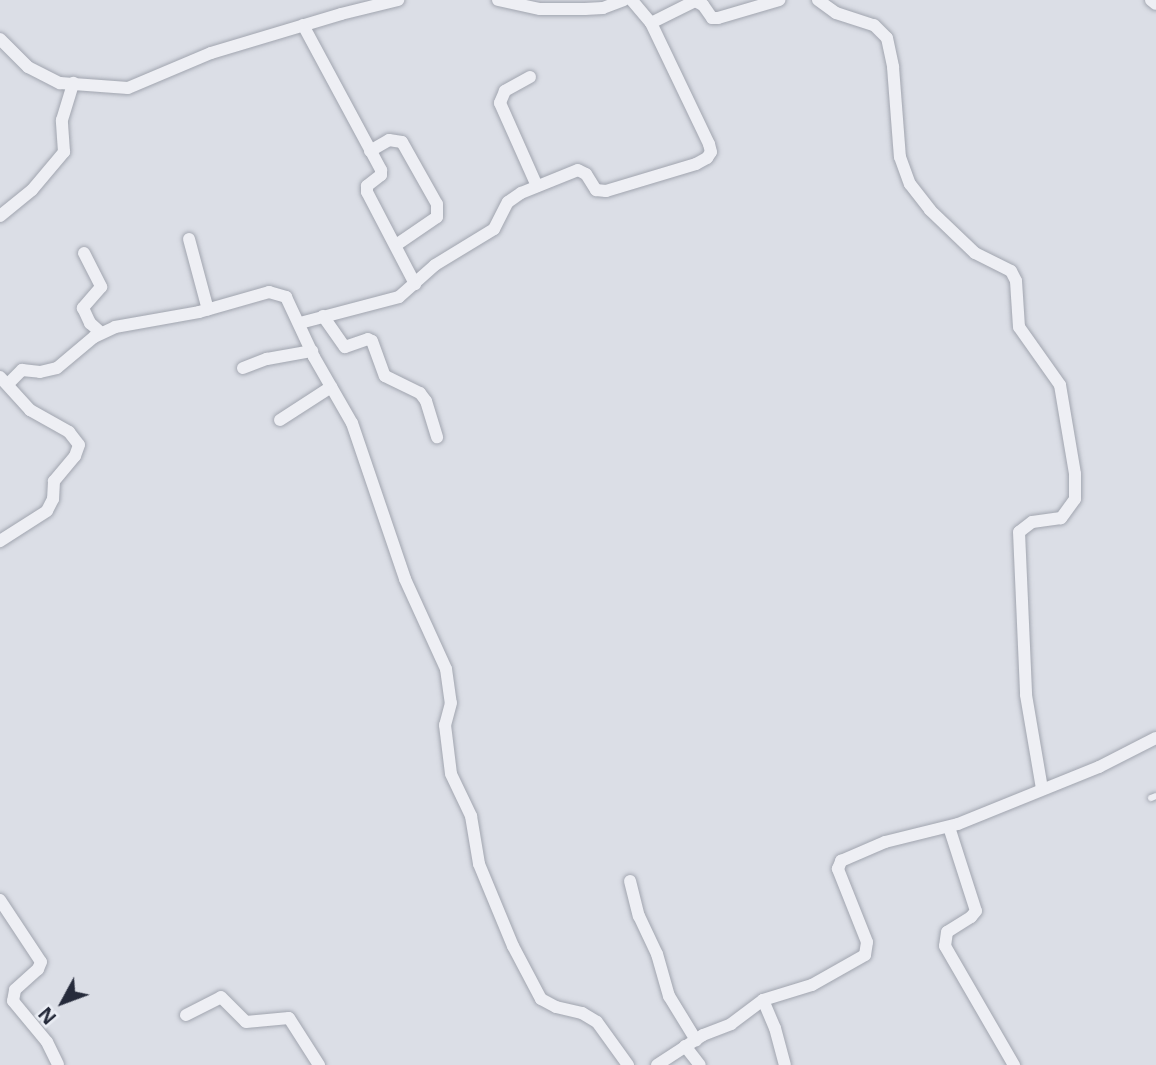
<!DOCTYPE html>
<html>
<head>
<meta charset="utf-8">
<style>
	body { margin:0 }
	#map { position:relative; width:1156px; height:1065px; overflow:hidden; background:#dbdee6; font-family:"Open Sans",sans-serif }
	div>[style] { position:absolute }
	.roads { filter:drop-shadow(0 0 2px #a1a5af) drop-shadow(0 0 2px #a1a5af) }
	.lane>* { height:6px; margin:-3px; padding:0 3px; transform-origin:3px; border-radius:3px; background:#eeeff4 }
	.street>* { height:12px; margin:-6px; padding:0 6px; transform-origin:6px; border-radius:6px; background:#eeeff4 }
	span { translate:-50% -50%; white-space:nowrap; text-align:center; line-height:1.15; -webkit-text-stroke:5px #eaedf4; paint-order:stroke }
	.north { position:absolute; left:28px; top:967px; width:70px; height:70px; -webkit-text-stroke:5px #eaedf4; paint-order:stroke; rotate:229deg; font-size:19px; font-weight:700; line-height:28px; text-align:center; color:#262b3b }
	.north::after { content:''; display:block; margin:auto; width:24px; height:32px; background:#262b3b; clip-path:polygon(50% 0,100% 100%,50% 72%,0 100%) }
</style>
</head>
<body>
<div id="map">
	<div class="roads">
		<div class="lane">
			<div style="left:1151px;top:798px;width:5px;rotate:-22deg"></div>
		</div>
		<div class="street">
			<div style="left:498px;top:0;width:43px;rotate:12.1deg"></div>
			<div style="left:540px;top:9px;width:45px"></div>
			<div style="left:585px;top:9px;width:18px;rotate:-3deg"></div>
			<div style="left:603px;top:8px;width:22px;rotate:-21deg"></div>
			<div style="left:818px;top:0;width:22px;rotate:36deg"></div>
			<div style="left:836px;top:13px;width:40px;rotate:18deg"></div>
			<div style="left:874px;top:25px;width:18px;rotate:45deg"></div>
			<div style="left:887px;top:38px;width:30px;rotate:78deg"></div>
			<div style="left:893px;top:67px;width:90px;rotate:85.6deg"></div>
			<div style="left:900px;top:157px;width:29px;rotate:70deg"></div>
			<div style="left:910px;top:184px;width:33px;rotate:52deg"></div>
			<div style="left:930px;top:210px;width:62px;rotate:43.7deg"></div>
			<div style="left:975px;top:253px;width:40px;rotate:26.6deg"></div>
			<div style="left:1011px;top:271px;width:11px;rotate:63deg"></div>
			<div style="left:1016px;top:281px;width:46px;rotate:86.3deg"></div>
			<div style="left:1019px;top:327px;width:71px;rotate:54.7deg"></div>
			<div style="left:1060px;top:385px;width:90px;rotate:80.4deg"></div>
			<div style="left:1075px;top:474px;width:25px;rotate:90deg"></div>
			<div style="left:1075px;top:499px;width:24px;rotate:126deg"></div>
			<div style="left:1061px;top:518px;width:29px;rotate:172deg"></div>
			<div style="left:1032px;top:522px;width:16px;rotate:142deg"></div>
			<div style="left:1019px;top:532px;width:163px;rotate:87.5deg"></div>
			<div style="left:1026px;top:695px;width:95px;rotate:80.3deg"></div>
			<div style="left:1151px;top:0;width:6px;rotate:39deg"></div>
			<div style="left:651px;top:23px;width:49px;rotate:-26.6deg"></div>
			<div style="left:695px;top:1px;width:9px;rotate:27deg"></div>
			<div style="left:703px;top:5px;width:16px;rotate:55deg"></div>
			<div style="left:712px;top:18px;width:6px"></div>
			<div style="left:718px;top:18px;width:64px;rotate:-16.4deg"></div>
			<div style="left:303px;top:25px;width:165px;rotate:61.7deg"></div>
			<div style="left:381px;top:170px;width:5px;rotate:90deg"></div>
			<div style="left:381px;top:175px;width:18px;rotate:142deg"></div>
			<div style="left:367px;top:186px;width:6px;rotate:90deg"></div>
			<div style="left:367px;top:192px;width:104px;rotate:62.4deg"></div>
			<div style="left:0;top:39px;width:40px;rotate:45deg"></div>
			<div style="left:28px;top:67px;width:36px;rotate:27deg"></div>
			<div style="left:60px;top:83px;width:68px;rotate:4.2deg"></div>
			<div style="left:128px;top:88px;width:90px;rotate:-22.9deg"></div>
			<div style="left:211px;top:53px;width:136px;rotate:-16.7deg"></div>
			<div style="left:341px;top:14px;width:59px;rotate:-13.8deg"></div>
			<div style="left:530px;top:77px;width:29px;rotate:151deg"></div>
			<div style="left:505px;top:91px;width:13px;rotate:113deg"></div>
			<div style="left:500px;top:103px;width:91px;rotate:66deg"></div>
			<div style="left:370px;top:151px;width:22px;rotate:-30deg"></div>
			<div style="left:389px;top:140px;width:13px;rotate:9deg"></div>
			<div style="left:402px;top:142px;width:71px;rotate:60.6deg"></div>
			<div style="left:437px;top:204px;width:13px;rotate:90deg"></div>
			<div style="left:437px;top:217px;width:50px;rotate:145.7deg"></div>
			<div style="left:0;top:216px;width:41px;rotate:-39.1deg"></div>
			<div style="left:32px;top:190px;width:50px;rotate:-49.9deg"></div>
			<div style="left:64px;top:152px;width:32px;rotate:-94deg"></div>
			<div style="left:62px;top:120px;width:39px;rotate:-73deg"></div>
			<div style="left:189px;top:239px;width:73px;rotate:75deg"></div>
			<div style="left:84px;top:253px;width:38px;rotate:63deg"></div>
			<div style="left:101px;top:287px;width:28px;rotate:131deg"></div>
			<div style="left:83px;top:308px;width:17px;rotate:65deg"></div>
			<div style="left:90px;top:323px;width:15px;rotate:42deg"></div>
			<div style="left:323px;top:316px;width:38px;rotate:55deg"></div>
			<div style="left:345px;top:347px;width:24px;rotate:-19deg"></div>
			<div style="left:368px;top:339px;width:4px;rotate:27deg"></div>
			<div style="left:372px;top:341px;width:37px;rotate:70deg"></div>
			<div style="left:385px;top:376px;width:39px;rotate:26deg"></div>
			<div style="left:420px;top:393px;width:10px;rotate:53deg"></div>
			<div style="left:426px;top:401px;width:38px;rotate:73deg"></div>
			<div style="left:300px;top:323px;width:102px;rotate:-14.7deg"></div>
			<div style="left:399px;top:297px;width:48px;rotate:-41.6deg"></div>
			<div style="left:435px;top:265px;width:69px;rotate:-31.4deg"></div>
			<div style="left:494px;top:229px;width:30px;rotate:-63deg"></div>
			<div style="left:508px;top:202px;width:16px;rotate:-35deg"></div>
			<div style="left:521px;top:193px;width:61px;rotate:-22deg"></div>
			<div style="left:578px;top:170px;width:9px;rotate:27deg"></div>
			<div style="left:586px;top:174px;width:19px;rotate:58deg"></div>
			<div style="left:596px;top:190px;width:10px;rotate:6deg"></div>
			<div style="left:606px;top:191px;width:94px;rotate:-16.7deg"></div>
			<div style="left:696px;top:164px;width:13px;rotate:-29deg"></div>
			<div style="left:707px;top:158px;width:7px;rotate:-56deg"></div>
			<div style="left:711px;top:152px;width:8px;rotate:-104deg"></div>
			<div style="left:709px;top:144px;width:134px;rotate:-115.6deg"></div>
			<div style="left:651px;top:23px;width:30px;rotate:-130deg"></div>
			<div style="left:243px;top:368px;width:26px;rotate:-21deg"></div>
			<div style="left:267px;top:359px;width:46px;rotate:-10.1deg"></div>
			<div style="left:0;top:377px;width:45px;rotate:47.7deg"></div>
			<div style="left:30px;top:410px;width:45px;rotate:29.4deg"></div>
			<div style="left:69px;top:432px;width:16px;rotate:52deg"></div>
			<div style="left:79px;top:445px;width:12px;rotate:110deg"></div>
			<div style="left:75px;top:456px;width:33px;rotate:130deg"></div>
			<div style="left:54px;top:481px;width:18px;rotate:93deg"></div>
			<div style="left:53px;top:499px;width:13px;rotate:117deg"></div>
			<div style="left:47px;top:511px;width:56px;rotate:147.4deg"></div>
			<div style="left:8px;top:384px;width:20px;rotate:-45deg"></div>
			<div style="left:22px;top:370px;width:18px;rotate:6deg"></div>
			<div style="left:40px;top:372px;width:17px;rotate:-13deg"></div>
			<div style="left:57px;top:368px;width:48px;rotate:-40deg"></div>
			<div style="left:94px;top:337px;width:23px;rotate:-25deg"></div>
			<div style="left:115px;top:327px;width:85px;rotate:-10.1deg"></div>
			<div style="left:199px;top:312px;width:73px;rotate:-15.9deg"></div>
			<div style="left:269px;top:292px;width:18px;rotate:16deg"></div>
			<div style="left:286px;top:297px;width:66px;rotate:65deg"></div>
			<div style="left:314px;top:357px;width:76px;rotate:60.1deg"></div>
			<div style="left:352px;top:423px;width:165px;rotate:71.2deg"></div>
			<div style="left:405px;top:579px;width:99px;rotate:65.5deg"></div>
			<div style="left:446px;top:669px;width:34px;rotate:82deg"></div>
			<div style="left:451px;top:703px;width:23px;rotate:105deg"></div>
			<div style="left:445px;top:725px;width:49px;rotate:83deg"></div>
			<div style="left:451px;top:774px;width:47px;rotate:64.5deg"></div>
			<div style="left:471px;top:816px;width:49px;rotate:80.5deg"></div>
			<div style="left:479px;top:864px;width:89px;rotate:67.5deg"></div>
			<div style="left:513px;top:946px;width:60px;rotate:62.2deg"></div>
			<div style="left:541px;top:999px;width:17px;rotate:28deg"></div>
			<div style="left:556px;top:1007px;width:27px;rotate:13deg"></div>
			<div style="left:582px;top:1013px;width:17px;rotate:31deg"></div>
			<div style="left:597px;top:1022px;width:53px;rotate:54.2deg"></div>
			<div style="left:280px;top:420px;width:61px;rotate:-32.9deg"></div>
			<div style="left:949px;top:827px;width:88px;rotate:72.2deg"></div>
			<div style="left:976px;top:911px;width:8px;rotate:130deg"></div>
			<div style="left:971px;top:917px;width:28px;rotate:148deg"></div>
			<div style="left:947px;top:932px;width:14px;rotate:98deg"></div>
			<div style="left:945px;top:946px;width:138px;rotate:59.9deg"></div>
			<div style="left:630px;top:881px;width:36px;rotate:76deg"></div>
			<div style="left:639px;top:916px;width:42px;rotate:64.7deg"></div>
			<div style="left:657px;top:954px;width:44px;rotate:74.1deg"></div>
			<div style="left:669px;top:996px;width:52px;rotate:58.5deg"></div>
			<div style="left:0;top:900px;width:74px;rotate:56.5deg"></div>
			<div style="left:41px;top:962px;width:8px;rotate:113deg"></div>
			<div style="left:38px;top:969px;width:31px;rotate:138deg"></div>
			<div style="left:15px;top:990px;width:11px;rotate:100deg"></div>
			<div style="left:13px;top:1001px;width:53px;rotate:50.3deg"></div>
			<div style="left:47px;top:1042px;width:25px;rotate:64deg"></div>
			<div style="left:763px;top:1000px;width:30px;rotate:67deg"></div>
			<div style="left:775px;top:1028px;width:38px;rotate:75deg"></div>
			<div style="left:186px;top:1015px;width:39px;rotate:-27deg"></div>
			<div style="left:221px;top:997px;width:35px;rotate:45deg"></div>
			<div style="left:246px;top:1022px;width:43px;rotate:-5.3deg"></div>
			<div style="left:289px;top:1018px;width:56px;rotate:57.4deg"></div>
			<div style="left:685px;top:1046px;width:24px;rotate:52deg"></div>
			<div style="left:657px;top:1065px;width:55px;rotate:-33.1deg"></div>
			<div style="left:703px;top:1035px;width:30px;rotate:-21deg"></div>
			<div style="left:731px;top:1024px;width:40px;rotate:-37deg"></div>
			<div style="left:763px;top:1000px;width:51px;rotate:-17deg"></div>
			<div style="left:812px;top:985px;width:61px;rotate:-29.5deg"></div>
			<div style="left:865px;top:955px;width:13px;rotate:-81deg"></div>
			<div style="left:867px;top:942px;width:79px;rotate:-111.7deg"></div>
			<div style="left:838px;top:869px;width:9px;rotate:-69deg"></div>
			<div style="left:841px;top:861px;width:48px;rotate:-23.4deg"></div>
			<div style="left:885px;top:842px;width:75px;rotate:-13.9deg"></div>
			<div style="left:958px;top:824px;width:152px;rotate:-22deg"></div>
			<div style="left:1099px;top:767px;width:64px;rotate:-27deg"></div>
		</div>
	</div>
	<div class="north">N</div>
</div>
</body>
</html>
